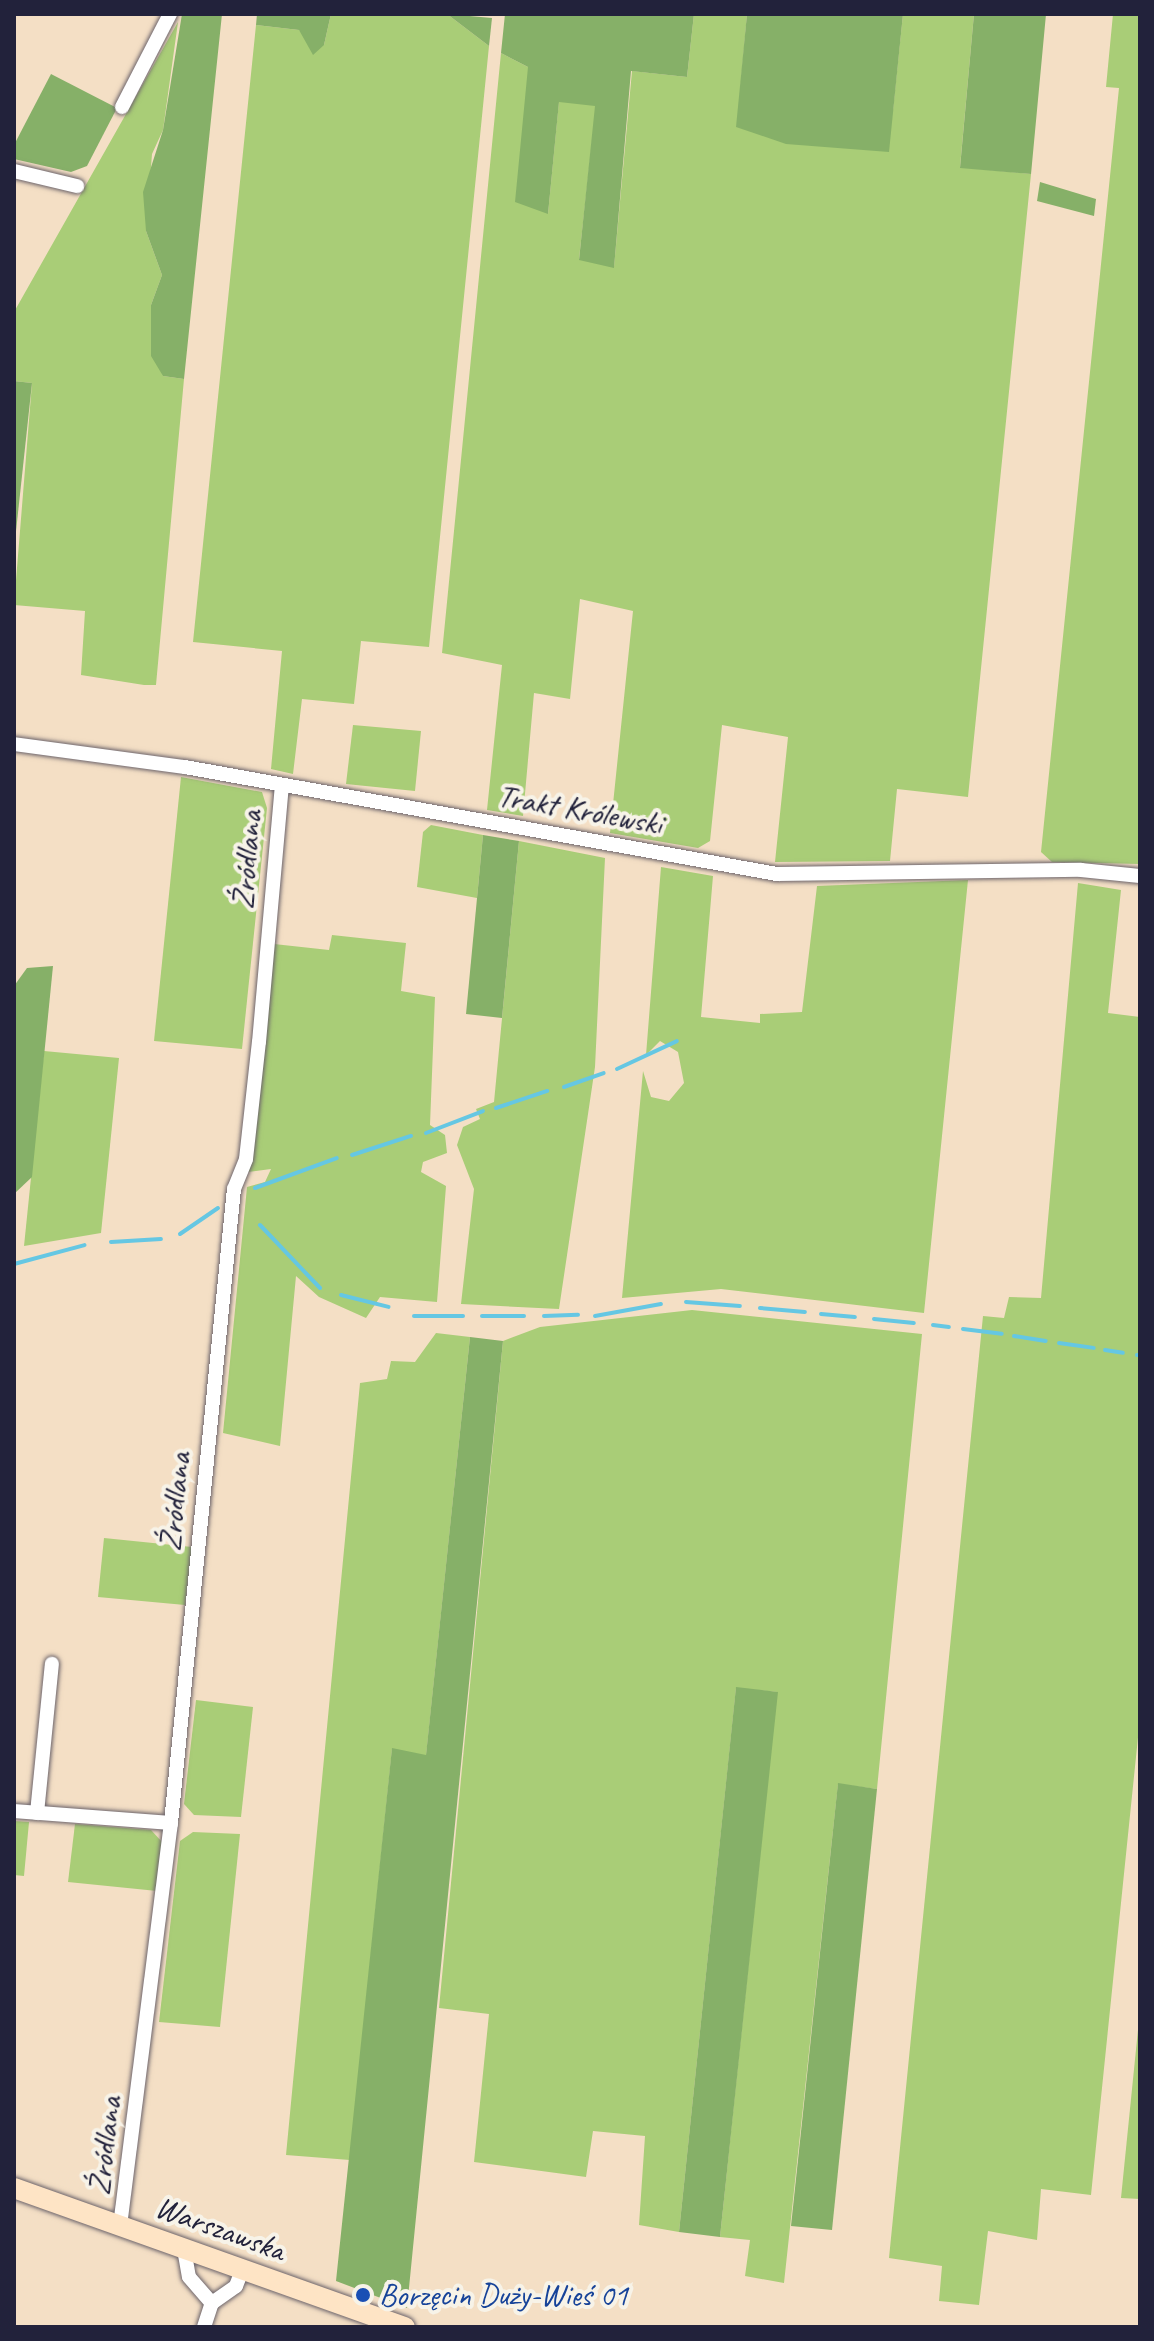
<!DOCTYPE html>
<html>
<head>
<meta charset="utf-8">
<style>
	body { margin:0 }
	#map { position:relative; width:1154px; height:2341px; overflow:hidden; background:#f4dfc5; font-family:Caveat,sans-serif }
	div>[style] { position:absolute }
	.green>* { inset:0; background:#a9cd77 }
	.forest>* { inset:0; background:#86b068 }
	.stream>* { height:4px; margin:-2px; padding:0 2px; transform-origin:2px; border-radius:2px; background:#65c7e3 }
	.roads { filter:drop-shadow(0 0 2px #6c646b) drop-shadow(0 0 2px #6c646b) }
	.minor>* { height:14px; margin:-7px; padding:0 7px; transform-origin:7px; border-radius:7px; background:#fff }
	.secondary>* { height:20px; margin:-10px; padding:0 10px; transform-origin:10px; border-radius:10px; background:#fee4c5 }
	.dots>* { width:22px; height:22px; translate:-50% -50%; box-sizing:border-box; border:4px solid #f7f3e8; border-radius:50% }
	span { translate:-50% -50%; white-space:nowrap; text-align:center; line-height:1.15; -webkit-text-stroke:8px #f7f3e8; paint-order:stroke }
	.street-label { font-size:32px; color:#22223b }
	.transit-label { font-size:32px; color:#164399 }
	.left { translate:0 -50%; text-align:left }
	.frame { position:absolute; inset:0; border:16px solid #22223b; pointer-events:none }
</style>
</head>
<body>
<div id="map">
	<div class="green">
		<div style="clip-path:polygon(331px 14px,447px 14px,489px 46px,429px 647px,361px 641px,354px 704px,302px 699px,293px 774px,271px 769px,282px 651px,193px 642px,256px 25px,299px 30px,324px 45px)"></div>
		<div style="clip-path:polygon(694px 14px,747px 14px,737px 127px,893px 110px,903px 14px,974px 14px,960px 167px,1031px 174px,968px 797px,897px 789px,890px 861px,775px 862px,788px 737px,722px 725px,710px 841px,698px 848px,610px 833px,633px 611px,580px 599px,570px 699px,534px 693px,523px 816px,487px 810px,502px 665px,442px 653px,501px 53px,528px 67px,548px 214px,559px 101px,596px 105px,579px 259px,614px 267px,632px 71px,687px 77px)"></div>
		<div style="clip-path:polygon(1113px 14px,1140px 14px,1140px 864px,1052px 862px,1041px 852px,1119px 88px,1106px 87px)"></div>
		<div style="clip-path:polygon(178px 22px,163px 130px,152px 154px,146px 231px,162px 275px,151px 305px,163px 376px,184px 379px,156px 685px,144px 685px,81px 675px,85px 611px,14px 605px,32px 383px,14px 381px,14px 312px)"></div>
		<div style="clip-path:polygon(353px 725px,421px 731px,415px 791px,346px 784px)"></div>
		<div style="clip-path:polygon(181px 777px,262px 792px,267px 808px,242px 1049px,154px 1041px)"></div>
		<div style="clip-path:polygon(431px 825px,483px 835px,477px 898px,417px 887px,423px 832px)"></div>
		<div style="clip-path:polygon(519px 841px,605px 858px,595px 1067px,559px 1309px,461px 1304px,474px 1189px,457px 1145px,463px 1127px,480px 1119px,476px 1109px,494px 1102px)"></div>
		<div style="clip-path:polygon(661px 867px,713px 876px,701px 1017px,760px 1023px,760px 1014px,802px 1012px,817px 886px,968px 880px,924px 1313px,721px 1289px,622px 1298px,643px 1071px,651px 1097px,669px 1101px,684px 1083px,678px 1052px,660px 1041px,646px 1055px)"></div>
		<div style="clip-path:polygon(1078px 883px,1121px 890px,1108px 1013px,1140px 1017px,1140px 1718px,1091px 2195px,1041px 2189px,1037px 2240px,988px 2231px,979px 2305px,939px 2301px,942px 2266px,889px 2258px,983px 1316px,1004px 1318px,1009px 1297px,1041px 1298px)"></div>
		<div style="clip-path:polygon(332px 935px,406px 943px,401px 991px,435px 997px,430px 1125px,445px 1135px,447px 1153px,423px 1162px,421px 1172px,446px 1186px,437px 1302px,380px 1297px,366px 1318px,319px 1297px,296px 1276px,280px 1446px,223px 1433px,247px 1187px,265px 1182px,271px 1169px,248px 1172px,274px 944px,329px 950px)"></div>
		<div style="clip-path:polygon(44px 1051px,119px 1058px,101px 1233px,24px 1246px)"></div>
		<div style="clip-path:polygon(692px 1310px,922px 1334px,877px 1789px,838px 1784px,784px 2283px,745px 2276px,750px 2240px,720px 2237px,777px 1692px,736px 1688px,679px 2232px,639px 2225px,645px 2136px,593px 2131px,586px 2177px,474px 2162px,489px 2014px,439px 2008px,503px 1341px,540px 1327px)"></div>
		<div style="clip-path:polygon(436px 1333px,470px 1337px,426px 1756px,392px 1749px,350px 2160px,286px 2155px,360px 1383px,387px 1379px,391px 1361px,415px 1362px)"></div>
		<div style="clip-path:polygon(104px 1538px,192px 1547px,185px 1605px,98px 1597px)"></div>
		<div style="clip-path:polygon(196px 1700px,253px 1707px,241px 1817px,194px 1815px,184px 1804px)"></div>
		<div style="clip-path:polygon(14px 1821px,29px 1822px,24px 1876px,14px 1875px)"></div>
		<div style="clip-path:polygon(75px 1824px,151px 1830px,163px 1843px,157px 1891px,68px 1882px)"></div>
		<div style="clip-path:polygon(193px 1832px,240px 1834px,220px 2027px,159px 2022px,180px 1841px)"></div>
		<div style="clip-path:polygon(1140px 2010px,1140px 2199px,1121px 2198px)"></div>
	</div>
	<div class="forest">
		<div style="clip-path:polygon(182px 14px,222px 14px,184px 379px,163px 376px,151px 356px,151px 305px,162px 275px,146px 231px,143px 192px,163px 130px)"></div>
		<div style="clip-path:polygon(257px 14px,331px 14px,324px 45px,313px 55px,299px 30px,256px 25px)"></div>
		<div style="clip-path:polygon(447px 14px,492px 18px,489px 46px)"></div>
		<div style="clip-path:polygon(505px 14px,694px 14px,687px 77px,631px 71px,614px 268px,579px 260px,595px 106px,559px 102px,548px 214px,515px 202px,528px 67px,501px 53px)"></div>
		<div style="clip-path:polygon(747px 14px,903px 14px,889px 152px,786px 144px,736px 127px)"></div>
		<div style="clip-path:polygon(974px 14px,1046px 14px,1031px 174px,960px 168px)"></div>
		<div style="clip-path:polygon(51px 74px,117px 108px,87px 166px,71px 172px,14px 159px,14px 145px)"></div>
		<div style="clip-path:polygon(1040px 182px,1096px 199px,1094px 216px,1037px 201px)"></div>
		<div style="clip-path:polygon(14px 381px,32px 383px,14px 550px)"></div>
		<div style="clip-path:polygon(483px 835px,519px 841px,502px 1018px,466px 1014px)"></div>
		<div style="clip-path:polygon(53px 966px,32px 1177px,14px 1194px,14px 986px,27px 968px)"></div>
		<div style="clip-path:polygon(470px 1337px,503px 1341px,407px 2308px,336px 2281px,392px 1748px,426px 1755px)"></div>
		<div style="clip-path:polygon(736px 1687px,778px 1692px,720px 2237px,679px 2232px)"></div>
		<div style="clip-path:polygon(838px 1783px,877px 1789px,832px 2230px,791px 2226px)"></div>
	</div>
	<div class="stream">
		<div style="left:617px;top:1069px;width:66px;rotate:-25deg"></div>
		<div style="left:564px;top:1087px;width:42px;rotate:-19.3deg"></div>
		<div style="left:496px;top:1108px;width:54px;rotate:-18.4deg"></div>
		<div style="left:426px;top:1133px;width:61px;rotate:-21.1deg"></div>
		<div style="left:352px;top:1155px;width:62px;rotate:-17.9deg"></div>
		<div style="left:255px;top:1188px;width:87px;rotate:-20.1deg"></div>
		<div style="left:260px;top:1225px;width:87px;rotate:46.4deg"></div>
		<div style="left:180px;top:1234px;width:46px;rotate:-34.4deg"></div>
		<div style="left:111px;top:1242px;width:50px;rotate:-3.4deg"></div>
		<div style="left:14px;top:1264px;width:73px;rotate:-15deg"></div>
		<div style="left:341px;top:1295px;width:49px;rotate:14deg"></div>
		<div style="left:686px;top:1302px;width:54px;rotate:4.2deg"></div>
		<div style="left:760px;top:1308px;width:45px;rotate:5.1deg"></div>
		<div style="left:821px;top:1314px;width:34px;rotate:5deg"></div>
		<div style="left:414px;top:1316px;width:49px"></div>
		<div style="left:482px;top:1316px;width:42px"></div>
		<div style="left:544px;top:1316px;width:34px;rotate:-2deg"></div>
		<div style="left:595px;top:1316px;width:67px;rotate:-10.3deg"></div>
		<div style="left:874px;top:1319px;width:40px;rotate:5.7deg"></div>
		<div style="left:933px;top:1325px;width:16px;rotate:7deg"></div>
		<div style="left:963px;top:1329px;width:39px;rotate:7deg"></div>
		<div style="left:1014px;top:1336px;width:32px;rotate:9deg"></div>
		<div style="left:1059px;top:1343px;width:35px;rotate:8deg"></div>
		<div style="left:1105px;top:1350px;width:18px;rotate:9deg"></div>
		<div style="left:1137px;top:1355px;width:3px"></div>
	</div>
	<div class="roads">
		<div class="minor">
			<div style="left:122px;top:107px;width:105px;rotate:-62.7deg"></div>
			<div style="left:14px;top:171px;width:65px;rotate:13.4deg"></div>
			<div style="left:14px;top:744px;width:173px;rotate:7.7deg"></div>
			<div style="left:185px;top:767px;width:602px;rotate:10.25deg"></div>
			<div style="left:777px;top:874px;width:304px;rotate:-0.8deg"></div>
			<div style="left:1081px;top:870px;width:59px;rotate:5.8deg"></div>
			<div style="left:14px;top:1811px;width:157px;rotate:4.4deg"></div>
			<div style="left:37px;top:1813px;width:150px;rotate:-84.3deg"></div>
			<div style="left:120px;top:2226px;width:406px;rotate:-82.8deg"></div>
			<div style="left:171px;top:1823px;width:637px;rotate:-84.33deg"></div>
			<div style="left:234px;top:1189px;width:32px;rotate:-68deg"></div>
			<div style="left:246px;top:1159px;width:118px;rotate:-83.7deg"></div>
			<div style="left:259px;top:1042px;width:258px;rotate:-84.9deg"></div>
			<div style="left:184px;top:2249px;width:28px;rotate:80deg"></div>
			<div style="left:189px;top:2277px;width:35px;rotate:49deg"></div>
			<div style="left:204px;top:2327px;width:25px;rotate:-72deg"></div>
			<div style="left:212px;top:2303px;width:29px;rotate:-35deg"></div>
			<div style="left:236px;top:2286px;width:17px;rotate:-69deg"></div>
		</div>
		<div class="secondary">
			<div style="left:14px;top:2188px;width:415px;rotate:19.6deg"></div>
		</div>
	</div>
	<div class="dots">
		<div style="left:363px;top:2295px;background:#1a4fb4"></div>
	</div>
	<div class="street-label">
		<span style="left:580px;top:810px;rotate:10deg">Trakt Królewski</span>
		<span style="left:247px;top:860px;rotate:-85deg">Źródlana</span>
		<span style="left:175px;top:1502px;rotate:-84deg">Źródlana</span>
		<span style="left:105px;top:2146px;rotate:-83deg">Źródlana</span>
		<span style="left:220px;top:2229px;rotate:20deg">Warszawska</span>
	</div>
	<div class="transit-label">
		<span class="left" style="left:379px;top:2295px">Borzęcin Duży-Wieś 01</span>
	</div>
	<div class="frame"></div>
</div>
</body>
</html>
